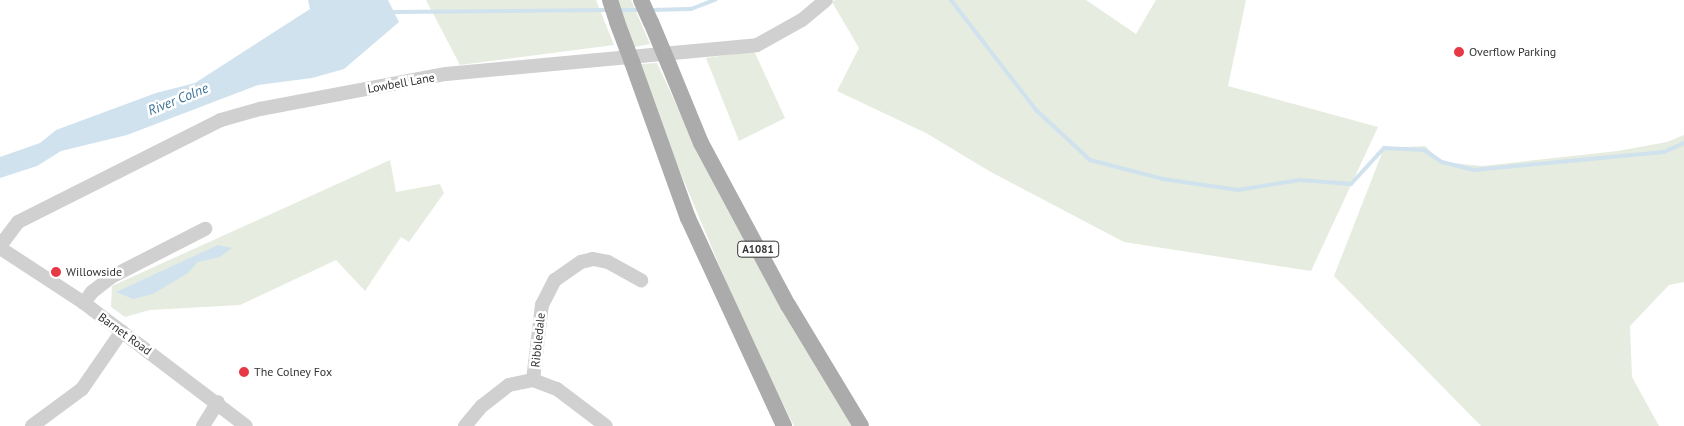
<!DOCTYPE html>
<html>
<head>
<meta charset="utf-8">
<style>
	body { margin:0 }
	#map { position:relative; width:1684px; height:426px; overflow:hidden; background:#fff; font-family:"PT Sans",sans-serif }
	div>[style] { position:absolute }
	.green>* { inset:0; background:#e6ecdf }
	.water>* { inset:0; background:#cfe2ee }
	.stream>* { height:4px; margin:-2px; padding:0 2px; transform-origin:2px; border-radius:2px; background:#cfe2ee }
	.minor>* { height:14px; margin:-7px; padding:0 7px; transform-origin:7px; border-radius:7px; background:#d0d0d0 }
	.major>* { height:16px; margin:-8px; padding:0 8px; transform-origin:8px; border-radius:8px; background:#ababab }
	.major-bridge>* { height:16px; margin:-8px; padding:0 8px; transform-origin:8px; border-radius:8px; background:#ababab }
	.dots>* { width:14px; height:14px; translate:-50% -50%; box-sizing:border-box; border:2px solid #fff; border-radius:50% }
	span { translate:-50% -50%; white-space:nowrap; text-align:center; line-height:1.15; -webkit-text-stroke:5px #fff; paint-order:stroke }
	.shield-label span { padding:1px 4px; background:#fff; border:1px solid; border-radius:4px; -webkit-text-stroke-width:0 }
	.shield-label { font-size:11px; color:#333; font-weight:700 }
	.poi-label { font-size:12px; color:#333 }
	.left { translate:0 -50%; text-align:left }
	.street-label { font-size:12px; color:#333 }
	.water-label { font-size:14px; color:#3f7597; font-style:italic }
</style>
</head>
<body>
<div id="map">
	<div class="green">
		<div style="clip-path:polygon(426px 0,596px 0,614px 45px,460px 65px)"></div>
		<div style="clip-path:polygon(617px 0,631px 0,650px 44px,634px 47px)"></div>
		<div style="clip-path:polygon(835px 0,1086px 0,1136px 34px,1156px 0,1246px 0,1228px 86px,1378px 127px,1311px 271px,1124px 242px,989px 171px,926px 133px,837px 91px,859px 48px,832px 2px)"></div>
		<div style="clip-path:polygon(754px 51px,785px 118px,739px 141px,706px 58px)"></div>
		<div style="clip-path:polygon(657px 63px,688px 130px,854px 426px,794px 426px,748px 334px,666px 138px,641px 64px)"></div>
		<div style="clip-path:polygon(1684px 135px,1684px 282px,1669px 285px,1630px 326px,1632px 377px,1659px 426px,1481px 426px,1334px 276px,1384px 148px,1425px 146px,1442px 162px,1482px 166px,1618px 151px,1667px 142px)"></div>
		<div style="clip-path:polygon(390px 160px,396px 192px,440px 184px,444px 193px,409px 242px,401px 237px,365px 291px,336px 260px,240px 305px,150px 310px,125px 317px,111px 307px,112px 286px)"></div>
	</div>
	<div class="water">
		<div style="clip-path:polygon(308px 0,388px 0,399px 22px,344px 69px,312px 78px,258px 85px,127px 135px,61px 151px,37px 166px,0 178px,0 157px,40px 143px,56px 130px,156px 93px,195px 83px,310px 9px)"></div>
		<div style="clip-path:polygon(218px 245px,232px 248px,220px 257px,198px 262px,188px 273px,153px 294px,133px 299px,116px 292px)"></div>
	</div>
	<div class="stream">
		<div style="left:951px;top:0;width:139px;rotate:52.3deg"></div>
		<div style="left:1036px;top:110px;width:74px;rotate:42.8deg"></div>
		<div style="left:1090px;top:160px;width:75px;rotate:14.6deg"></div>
		<div style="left:1163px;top:179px;width:76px;rotate:8.3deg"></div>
		<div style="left:1238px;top:190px;width:63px;rotate:-9.2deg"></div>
		<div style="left:1300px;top:180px;width:51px;rotate:4.5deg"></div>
		<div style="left:1351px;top:184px;width:49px;rotate:-47.5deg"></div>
		<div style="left:1384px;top:148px;width:40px;rotate:2.9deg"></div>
		<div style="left:1424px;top:150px;width:22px;rotate:34deg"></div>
		<div style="left:1442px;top:162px;width:33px;rotate:14deg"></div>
		<div style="left:1474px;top:170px;width:191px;rotate:-5.4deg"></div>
		<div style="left:1664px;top:152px;width:22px;rotate:-24deg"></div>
		<div style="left:619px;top:10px;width:23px"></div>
		<div style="left:651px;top:10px;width:40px;rotate:-1.4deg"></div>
		<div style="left:691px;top:9px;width:26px;rotate:-21deg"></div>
		<div style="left:393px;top:12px;width:216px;rotate:-0.5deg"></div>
	</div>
	<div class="minor">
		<div style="left:0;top:246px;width:30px;rotate:-53deg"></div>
		<div style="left:18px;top:222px;width:227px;rotate:-26.7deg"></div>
		<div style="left:221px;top:120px;width:41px;rotate:-15.8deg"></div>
		<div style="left:260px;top:109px;width:189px;rotate:-10.7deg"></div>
		<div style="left:446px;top:74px;width:312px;rotate:-5.3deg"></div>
		<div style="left:757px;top:45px;width:51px;rotate:-29.1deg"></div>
		<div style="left:802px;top:20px;width:31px;rotate:-40deg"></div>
		<div style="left:0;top:248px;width:100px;rotate:33.2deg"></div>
		<div style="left:84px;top:303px;width:203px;rotate:37.2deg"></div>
		<div style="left:84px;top:303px;width:14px;rotate:-54deg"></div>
		<div style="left:92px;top:292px;width:24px;rotate:-38deg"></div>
		<div style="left:111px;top:277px;width:106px;rotate:-27.1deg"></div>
		<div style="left:533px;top:380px;width:76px;rotate:-83.2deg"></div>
		<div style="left:542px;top:305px;width:28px;rotate:-63deg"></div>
		<div style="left:555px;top:280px;width:32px;rotate:-35deg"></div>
		<div style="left:581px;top:262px;width:12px;rotate:-14deg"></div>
		<div style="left:593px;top:259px;width:15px;rotate:11deg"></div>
		<div style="left:608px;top:262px;width:38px;rotate:29deg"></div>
		<div style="left:32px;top:426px;width:62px;rotate:-36.5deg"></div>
		<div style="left:82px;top:389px;width:70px;rotate:-55.4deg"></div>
		<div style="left:203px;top:426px;width:28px;rotate:-58deg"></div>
		<div style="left:465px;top:426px;width:26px;rotate:-50deg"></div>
		<div style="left:482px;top:406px;width:34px;rotate:-38deg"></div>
		<div style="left:509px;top:385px;width:25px;rotate:-12deg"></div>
		<div style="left:533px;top:380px;width:26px;rotate:21deg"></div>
		<div style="left:557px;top:389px;width:61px;rotate:37.1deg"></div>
	</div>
	<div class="major">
		<div style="left:610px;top:0;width:23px;rotate:72deg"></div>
		<div style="left:641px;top:0;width:24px;rotate:66deg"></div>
		<div style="left:632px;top:62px;width:166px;rotate:70.3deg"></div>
		<div style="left:688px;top:218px;width:229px;rotate:65.2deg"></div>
		<div style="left:669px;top:65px;width:84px;rotate:67.7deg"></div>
		<div style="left:701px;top:143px;width:184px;rotate:61.8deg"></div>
		<div style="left:788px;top:305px;width:141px;rotate:58.9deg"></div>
	</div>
	<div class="major-bridge">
		<div style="left:617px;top:22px;width:43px;rotate:69.4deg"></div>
		<div style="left:651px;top:22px;width:47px;rotate:67.3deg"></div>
	</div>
	<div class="dots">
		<div style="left:1459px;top:52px;background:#e63946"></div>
		<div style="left:56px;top:272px;background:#e63946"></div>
		<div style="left:244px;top:372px;background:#e63946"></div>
	</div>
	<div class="shield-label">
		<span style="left:758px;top:249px">A1081</span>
	</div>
	<div class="poi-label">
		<span class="left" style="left:1469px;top:52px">Overflow Parking</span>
		<span class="left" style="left:66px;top:272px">Willowside</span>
		<span class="left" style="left:254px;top:372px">The Colney Fox</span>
	</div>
	<div class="street-label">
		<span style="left:401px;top:83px;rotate:-10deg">Lowbell Lane</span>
		<span style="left:125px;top:334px;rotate:36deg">Barnet Road</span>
		<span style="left:538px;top:340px;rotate:-84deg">Ribbledale</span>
	</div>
	<div class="water-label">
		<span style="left:178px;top:99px;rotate:-22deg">River Colne</span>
	</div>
</div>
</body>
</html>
